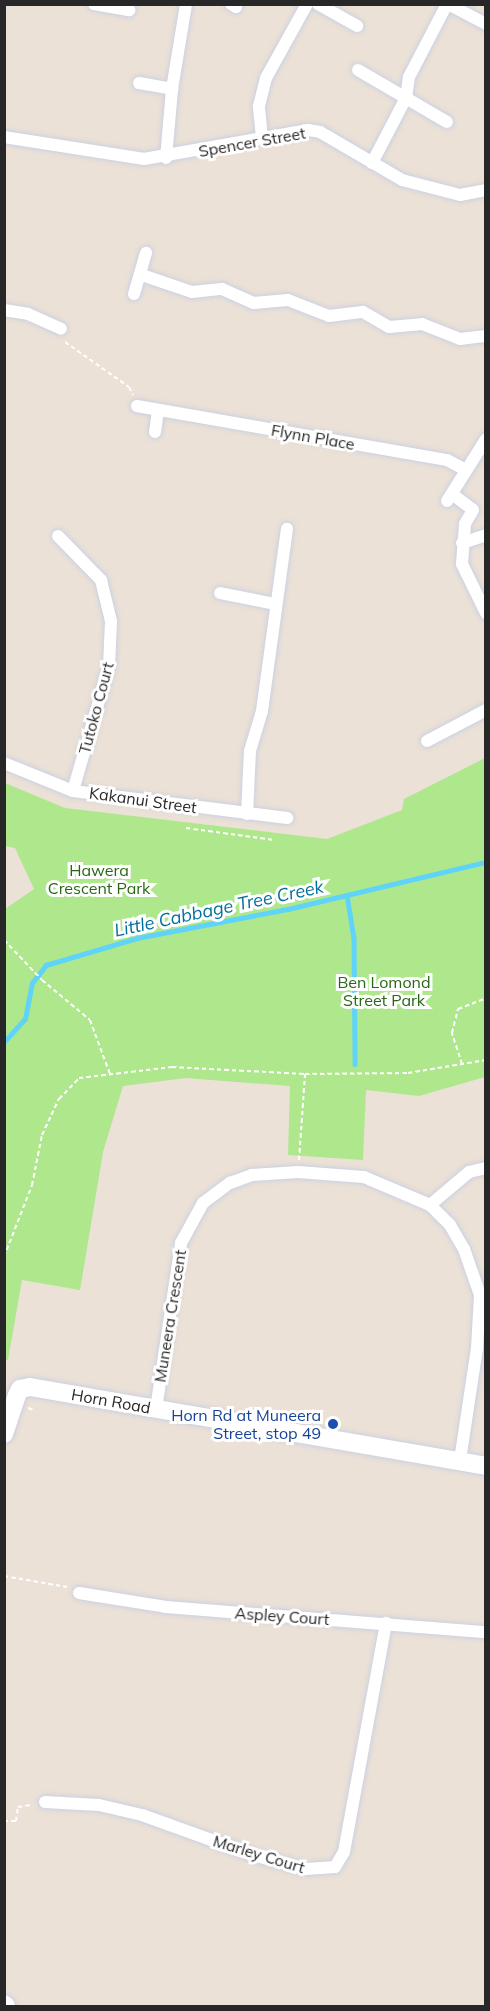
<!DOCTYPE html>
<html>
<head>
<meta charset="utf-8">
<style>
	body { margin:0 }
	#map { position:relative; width:490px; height:2011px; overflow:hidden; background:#ebe1d6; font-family:Mulish,sans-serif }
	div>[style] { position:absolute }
	.green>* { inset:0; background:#afe78d }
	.stream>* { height:4.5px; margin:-2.25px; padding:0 2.25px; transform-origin:2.25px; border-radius:2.25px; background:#5fd4f8 }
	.path>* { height:2px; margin-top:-1px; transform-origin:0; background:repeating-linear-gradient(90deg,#fff 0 4.5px,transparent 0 7.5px) }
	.roads { filter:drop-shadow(0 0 2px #ccd1e2) drop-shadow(0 0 2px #ccd1e2) }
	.street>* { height:12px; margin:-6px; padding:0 6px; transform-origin:6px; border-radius:6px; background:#fff }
	.secondary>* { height:18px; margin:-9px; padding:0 9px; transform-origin:9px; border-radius:9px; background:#fff }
	.dots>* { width:16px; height:16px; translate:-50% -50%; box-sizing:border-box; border:3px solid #fff; border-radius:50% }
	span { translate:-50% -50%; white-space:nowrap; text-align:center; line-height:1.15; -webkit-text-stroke:6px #fff; paint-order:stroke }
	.street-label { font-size:16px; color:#272727 }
	.park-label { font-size:16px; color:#286713 }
	.transit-label { font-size:16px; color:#164399 }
	.right { translate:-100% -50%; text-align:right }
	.water-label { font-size:18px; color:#036f9f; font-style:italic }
	.frame { position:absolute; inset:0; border:6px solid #272727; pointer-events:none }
</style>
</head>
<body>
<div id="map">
	<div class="green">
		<div style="clip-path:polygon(485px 758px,485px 1077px,419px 1096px,366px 1090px,363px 1160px,288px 1155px,290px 1086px,186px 1078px,123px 1086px,103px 1152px,80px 1290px,22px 1280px,8px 1360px,5px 1360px,5px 909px,34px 889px,15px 848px,5px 846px,5px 783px,65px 808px,327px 839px,402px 810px,404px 799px)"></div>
	</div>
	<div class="stream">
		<div style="left:347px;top:895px;width:44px;rotate:80.8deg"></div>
		<div style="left:354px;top:938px;width:126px;rotate:89.5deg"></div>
		<div style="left:4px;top:1042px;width:31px;rotate:-48deg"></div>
		<div style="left:25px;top:1019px;width:37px;rotate:-79deg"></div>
		<div style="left:32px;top:983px;width:23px;rotate:-52deg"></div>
		<div style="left:46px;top:965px;width:95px;rotate:-16.5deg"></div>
		<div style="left:137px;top:938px;width:154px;rotate:-10.9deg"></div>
		<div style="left:288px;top:909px;width:204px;rotate:-13.4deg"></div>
	</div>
	<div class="path">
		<div style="left:65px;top:342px;width:78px;rotate:35.1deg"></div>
		<div style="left:129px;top:387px;width:9px;rotate:63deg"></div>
		<div style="left:186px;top:828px;width:89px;rotate:7.8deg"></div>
		<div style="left:4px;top:940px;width:55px;rotate:46.5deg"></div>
		<div style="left:42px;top:980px;width:62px;rotate:39.8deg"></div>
		<div style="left:90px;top:1020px;width:58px;rotate:69.7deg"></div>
		<div style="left:462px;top:1064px;width:33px;rotate:-108deg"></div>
		<div style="left:452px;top:1033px;width:25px;rotate:-76deg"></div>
		<div style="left:458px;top:1009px;width:30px;rotate:-21deg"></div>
		<div style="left:299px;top:1160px;width:86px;rotate:-86deg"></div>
		<div style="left:4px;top:1257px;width:77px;rotate:-68.7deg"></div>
		<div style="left:32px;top:1185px;width:51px;rotate:-78.7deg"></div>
		<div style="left:42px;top:1135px;width:40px;rotate:-65deg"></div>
		<div style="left:59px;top:1099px;width:29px;rotate:-46deg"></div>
		<div style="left:79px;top:1078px;width:94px;rotate:-6.7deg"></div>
		<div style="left:172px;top:1067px;width:133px;rotate:3deg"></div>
		<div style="left:305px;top:1074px;width:103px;rotate:-0.6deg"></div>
		<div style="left:408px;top:1073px;width:79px;rotate:-9.5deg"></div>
		<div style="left:28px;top:1408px;width:7px;rotate:16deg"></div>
		<div style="left:4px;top:1576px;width:64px;rotate:9.9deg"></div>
		<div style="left:4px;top:1821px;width:12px"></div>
		<div style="left:16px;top:1821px;width:14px;rotate:-82deg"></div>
		<div style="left:18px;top:1807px;width:13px;rotate:-9deg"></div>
	</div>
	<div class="roads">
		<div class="street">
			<div style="left:94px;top:4px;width:36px;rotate:10deg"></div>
			<div style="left:231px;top:4px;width:6px;rotate:31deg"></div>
			<div style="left:318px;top:4px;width:45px;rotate:29.4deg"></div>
			<div style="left:448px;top:4px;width:43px;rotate:27.8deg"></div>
			<div style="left:358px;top:70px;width:103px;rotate:30.3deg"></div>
			<div style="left:139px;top:83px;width:34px;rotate:10deg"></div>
			<div style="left:4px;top:137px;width:142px;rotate:8.9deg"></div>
			<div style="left:144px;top:159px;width:167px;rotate:-10deg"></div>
			<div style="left:308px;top:130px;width:12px;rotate:9deg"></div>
			<div style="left:320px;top:132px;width:95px;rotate:30.3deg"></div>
			<div style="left:402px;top:180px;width:60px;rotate:14.5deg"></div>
			<div style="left:460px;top:195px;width:26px;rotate:-11deg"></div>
			<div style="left:262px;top:137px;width:31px;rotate:-96deg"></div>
			<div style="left:259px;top:106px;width:29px;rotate:-76deg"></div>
			<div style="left:266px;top:78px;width:85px;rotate:-61deg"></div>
			<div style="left:166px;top:158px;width:69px;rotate:-85deg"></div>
			<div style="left:172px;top:89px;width:86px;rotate:-80.6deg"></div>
			<div style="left:372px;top:163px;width:73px;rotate:-62.4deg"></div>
			<div style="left:406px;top:98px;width:21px;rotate:-82deg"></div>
			<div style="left:409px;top:77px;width:82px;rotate:-62.5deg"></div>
			<div style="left:142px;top:275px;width:53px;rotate:18.8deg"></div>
			<div style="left:192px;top:292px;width:30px;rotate:-6deg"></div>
			<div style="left:222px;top:289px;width:34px;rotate:24deg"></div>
			<div style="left:253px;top:303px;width:35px;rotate:-5deg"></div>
			<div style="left:288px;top:300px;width:44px;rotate:21.3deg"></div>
			<div style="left:329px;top:316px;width:34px;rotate:-7deg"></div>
			<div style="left:363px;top:312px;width:30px;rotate:30deg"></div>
			<div style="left:389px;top:327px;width:33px;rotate:-5deg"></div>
			<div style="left:422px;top:324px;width:41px;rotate:21.5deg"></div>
			<div style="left:460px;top:339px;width:26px;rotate:-7deg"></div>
			<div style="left:134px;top:294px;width:43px;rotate:-73.7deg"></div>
			<div style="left:4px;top:310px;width:24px;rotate:9deg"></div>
			<div style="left:28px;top:314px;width:36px;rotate:24deg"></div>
			<div style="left:137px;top:406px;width:315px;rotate:9.9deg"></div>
			<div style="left:447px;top:460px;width:21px;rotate:28deg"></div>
			<div style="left:155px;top:432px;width:22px;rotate:-82deg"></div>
			<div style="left:452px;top:494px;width:26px;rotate:37deg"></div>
			<div style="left:473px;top:510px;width:16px;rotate:120deg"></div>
			<div style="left:465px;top:524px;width:40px;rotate:94.3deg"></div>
			<div style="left:462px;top:564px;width:55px;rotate:63.9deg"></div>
			<div style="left:447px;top:501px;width:73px;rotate:-57.8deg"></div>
			<div style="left:58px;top:536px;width:62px;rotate:45.7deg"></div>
			<div style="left:101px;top:580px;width:42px;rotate:76.3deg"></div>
			<div style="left:111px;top:621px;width:45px;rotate:92.5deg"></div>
			<div style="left:109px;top:666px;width:130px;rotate:106.1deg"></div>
			<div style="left:462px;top:543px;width:25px;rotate:-18deg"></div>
			<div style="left:220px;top:593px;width:56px;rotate:11.3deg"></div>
			<div style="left:427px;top:741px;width:67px;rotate:-27.7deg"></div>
			<div style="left:4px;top:763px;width:74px;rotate:22.1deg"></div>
			<div style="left:73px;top:791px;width:216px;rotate:7.2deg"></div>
			<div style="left:247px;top:814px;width:63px;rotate:-87.3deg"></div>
			<div style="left:250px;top:751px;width:42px;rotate:-73.3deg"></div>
			<div style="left:262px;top:711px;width:184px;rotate:-82.2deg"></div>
			<div style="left:430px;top:1205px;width:51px;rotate:-40.2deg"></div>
			<div style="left:469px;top:1172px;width:17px;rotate:-13deg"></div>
			<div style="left:156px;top:1409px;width:168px;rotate:-81.4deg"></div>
			<div style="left:181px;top:1243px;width:46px;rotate:-61.2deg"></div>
			<div style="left:203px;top:1203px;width:34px;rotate:-37deg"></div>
			<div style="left:230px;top:1183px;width:23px;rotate:-20deg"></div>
			<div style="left:252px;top:1175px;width:46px;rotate:-3.7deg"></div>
			<div style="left:298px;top:1172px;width:66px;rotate:4.3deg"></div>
			<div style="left:364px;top:1177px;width:72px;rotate:23deg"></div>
			<div style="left:430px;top:1205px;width:28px;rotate:45deg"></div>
			<div style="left:450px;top:1225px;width:28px;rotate:60deg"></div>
			<div style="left:464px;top:1249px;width:49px;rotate:70.8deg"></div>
			<div style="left:480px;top:1295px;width:53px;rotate:93.2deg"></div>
			<div style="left:477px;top:1348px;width:114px;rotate:98.6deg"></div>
			<div style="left:79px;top:1593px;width:88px;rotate:9.1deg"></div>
			<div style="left:166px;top:1607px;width:321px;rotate:4.5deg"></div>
			<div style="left:45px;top:1802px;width:54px;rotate:3.2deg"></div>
			<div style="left:99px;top:1805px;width:44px;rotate:13.1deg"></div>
			<div style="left:142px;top:1815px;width:121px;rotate:19.8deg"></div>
			<div style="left:256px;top:1856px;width:52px;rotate:14.6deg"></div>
			<div style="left:306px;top:1869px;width:29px;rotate:-4deg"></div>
			<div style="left:335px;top:1867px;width:17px;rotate:-59deg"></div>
			<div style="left:344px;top:1852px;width:233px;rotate:-79.6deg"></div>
		</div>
		<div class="secondary">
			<div style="left:4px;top:1434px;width:41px;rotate:-71.6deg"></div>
			<div style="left:17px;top:1395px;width:7px;rotate:-63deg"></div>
			<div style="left:20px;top:1389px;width:10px;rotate:-11deg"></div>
			<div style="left:30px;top:1387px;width:463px;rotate:9.8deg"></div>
			<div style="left:4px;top:2004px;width:3px;rotate:45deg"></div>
		</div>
	</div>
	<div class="dots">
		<div style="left:333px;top:1424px;background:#1a4fb4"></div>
	</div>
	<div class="street-label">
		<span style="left:252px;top:142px;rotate:-10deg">Spencer Street</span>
		<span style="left:313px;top:437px;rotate:10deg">Flynn Place</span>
		<span style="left:96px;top:708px;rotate:-75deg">Tutoko Court</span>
		<span style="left:143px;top:800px;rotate:8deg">Kakanui Street</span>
		<span style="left:170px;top:1316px;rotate:-81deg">Muneera Crescent</span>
		<span style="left:111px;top:1401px;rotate:10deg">Horn Road</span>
		<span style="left:282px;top:1616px;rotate:4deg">Aspley Court</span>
		<span style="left:259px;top:1854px;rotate:17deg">Marley Court</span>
	</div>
	<div class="park-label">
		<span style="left:99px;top:879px">Hawera<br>Crescent Park</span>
		<span style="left:384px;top:991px">Ben Lomond<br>Street Park</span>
	</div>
	<div class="transit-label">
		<span class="right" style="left:321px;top:1424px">Horn Rd at Muneera<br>Street, stop 49</span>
	</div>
	<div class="water-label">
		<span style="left:219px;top:909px;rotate:-12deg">Little Cabbage Tree Creek</span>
	</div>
	<div class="frame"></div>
</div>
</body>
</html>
